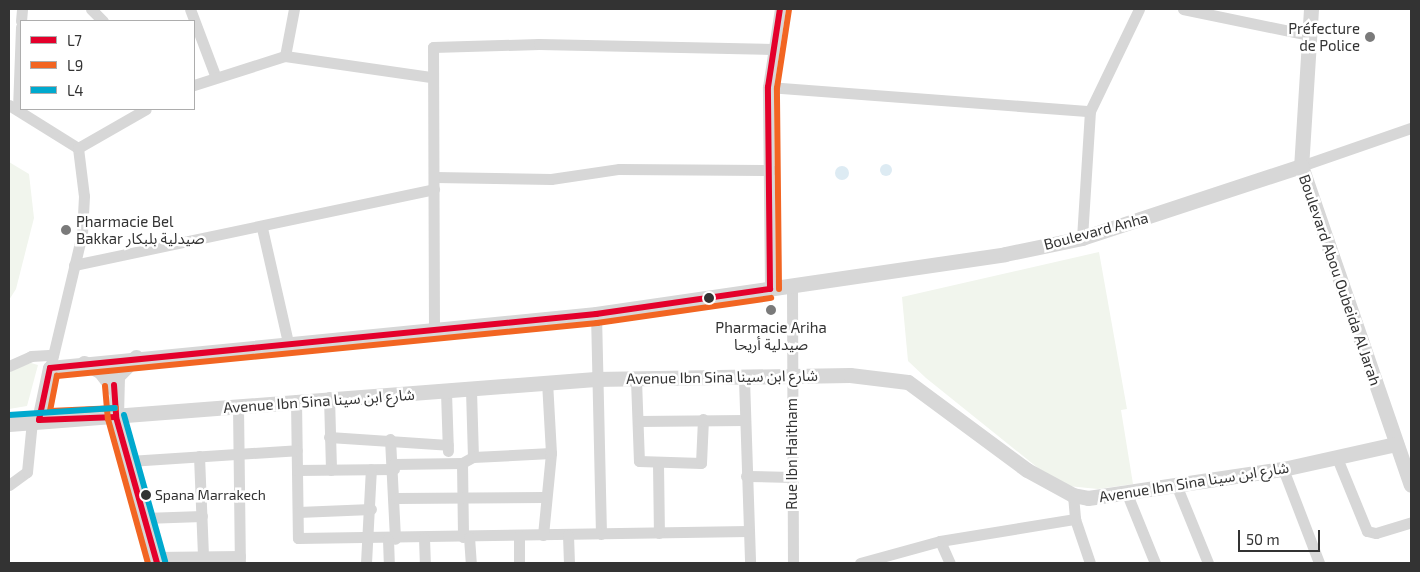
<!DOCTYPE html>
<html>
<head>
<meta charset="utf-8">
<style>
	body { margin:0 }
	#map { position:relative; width:1420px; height:572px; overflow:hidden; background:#fff; font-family:"Exo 2","Noto Sans Arabic",sans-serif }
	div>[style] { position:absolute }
	.green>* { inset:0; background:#f1f5ed }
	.water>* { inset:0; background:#ddebf3 }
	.round { border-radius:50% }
	.minor>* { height:11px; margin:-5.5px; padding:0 5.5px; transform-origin:5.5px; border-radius:5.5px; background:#d7d7d7 }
	.tertiary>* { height:15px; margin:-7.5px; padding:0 7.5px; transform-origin:7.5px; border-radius:7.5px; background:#d7d7d7 }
	.bus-1>* { height:6px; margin:-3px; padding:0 3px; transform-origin:3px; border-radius:3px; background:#e4002b }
	.bus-2>* { height:6px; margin:-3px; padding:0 3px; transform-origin:3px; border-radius:3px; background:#f26522 }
	.bus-3>* { height:6px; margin:-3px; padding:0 3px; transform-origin:3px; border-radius:3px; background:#00a9ce }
	.dots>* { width:14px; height:14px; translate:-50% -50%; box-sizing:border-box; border:2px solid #fff; border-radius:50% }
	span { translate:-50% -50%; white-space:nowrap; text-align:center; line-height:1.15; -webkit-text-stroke:5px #fff; paint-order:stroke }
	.bus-label { font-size:14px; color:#333 }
	.left { translate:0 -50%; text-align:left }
	.poi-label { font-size:15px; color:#333 }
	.right { translate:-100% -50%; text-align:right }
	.street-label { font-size:15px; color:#333 }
	.frame { position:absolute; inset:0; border:10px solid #333; pointer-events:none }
	.legend { position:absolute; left:20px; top:20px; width:175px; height:90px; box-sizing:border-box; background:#fff; border:1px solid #adadad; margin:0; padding:6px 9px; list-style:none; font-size:15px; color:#333 }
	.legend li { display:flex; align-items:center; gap:10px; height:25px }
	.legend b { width:25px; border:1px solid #adadad }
	.scale { position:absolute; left:1238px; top:530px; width:82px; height:22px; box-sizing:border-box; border:2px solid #333; border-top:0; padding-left:6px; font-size:15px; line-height:18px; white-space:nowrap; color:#333; -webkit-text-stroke:4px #fff; paint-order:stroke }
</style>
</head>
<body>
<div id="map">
	<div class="green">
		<div style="clip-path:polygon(9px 162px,29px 174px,34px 218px,16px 289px,9px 300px)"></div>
		<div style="clip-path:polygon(1099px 252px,1127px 409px,1121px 410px,1133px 484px,1098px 489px,1068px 486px,1038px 468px,926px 378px,908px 361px,902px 297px)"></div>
		<div style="clip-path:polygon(31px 363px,38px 365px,27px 406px,9px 409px,9px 370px)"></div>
	</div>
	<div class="water">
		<div class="round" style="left:880px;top:164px;width:12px;height:12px"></div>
		<div class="round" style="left:835px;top:166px;width:14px;height:14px"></div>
	</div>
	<div class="minor">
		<div style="left:91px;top:9px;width:17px;rotate:45deg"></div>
		<div style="left:190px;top:9px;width:71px;rotate:69.3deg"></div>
		<div style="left:1183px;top:9px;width:128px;rotate:11.7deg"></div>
		<div style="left:21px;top:21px;width:12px;rotate:-85deg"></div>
		<div style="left:285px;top:56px;width:48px;rotate:-79.2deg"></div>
		<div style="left:194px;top:85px;width:96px;rotate:-17.7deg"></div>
		<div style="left:285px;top:56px;width:147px;rotate:8.2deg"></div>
		<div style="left:768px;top:87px;width:323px;rotate:4.3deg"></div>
		<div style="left:9px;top:105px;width:81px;rotate:31.9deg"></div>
		<div style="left:78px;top:148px;width:48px;rotate:82.9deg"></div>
		<div style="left:84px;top:196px;width:38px;rotate:93deg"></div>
		<div style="left:82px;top:234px;width:138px;rotate:103.4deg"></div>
		<div style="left:18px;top:109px;width:82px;rotate:-87.9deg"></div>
		<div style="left:78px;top:148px;width:78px;rotate:-29.8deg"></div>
		<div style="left:1301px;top:166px;width:116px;rotate:-19.1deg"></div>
		<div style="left:435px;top:177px;width:116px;rotate:1deg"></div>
		<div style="left:551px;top:179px;width:69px;rotate:-8.4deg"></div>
		<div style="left:619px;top:169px;width:152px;rotate:0.4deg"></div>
		<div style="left:262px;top:228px;width:122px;rotate:77.2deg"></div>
		<div style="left:1082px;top:238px;width:127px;rotate:-86.4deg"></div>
		<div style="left:1090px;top:111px;width:113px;rotate:-64.3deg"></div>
		<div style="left:74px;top:265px;width:368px;rotate:-11.9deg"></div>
		<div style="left:792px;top:285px;width:278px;rotate:89.8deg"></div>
		<div style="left:770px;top:289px;width:202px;rotate:-90.6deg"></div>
		<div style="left:768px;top:87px;width:79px;rotate:-81.3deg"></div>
		<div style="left:596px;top:314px;width:220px;rotate:88.7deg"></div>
		<div style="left:434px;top:331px;width:284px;rotate:-90.2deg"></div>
		<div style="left:433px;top:47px;width:106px;rotate:-1.6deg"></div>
		<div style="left:539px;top:44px;width:234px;rotate:1.2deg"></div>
		<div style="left:9px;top:366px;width:24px;rotate:-24deg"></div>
		<div style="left:31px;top:356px;width:22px;rotate:-3deg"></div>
		<div style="left:744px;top:379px;width:184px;rotate:88.1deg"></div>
		<div style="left:636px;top:380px;width:81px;rotate:87.9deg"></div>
		<div style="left:639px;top:461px;width:62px;rotate:1.8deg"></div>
		<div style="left:701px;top:463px;width:44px;rotate:-87.4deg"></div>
		<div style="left:471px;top:390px;width:67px;rotate:88.3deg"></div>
		<div style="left:446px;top:392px;width:59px;rotate:88.1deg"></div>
		<div style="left:329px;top:397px;width:73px;rotate:88.4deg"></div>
		<div style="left:296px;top:400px;width:138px;rotate:89.2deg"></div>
		<div style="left:298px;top:538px;width:450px;rotate:-0.9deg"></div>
		<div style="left:238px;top:406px;width:157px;rotate:89.3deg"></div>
		<div style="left:638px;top:421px;width:107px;rotate:-0.5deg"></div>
		<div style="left:329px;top:437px;width:119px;rotate:3.8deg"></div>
		<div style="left:390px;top:439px;width:100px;rotate:87.1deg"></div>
		<div style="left:199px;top:456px;width:100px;rotate:87.7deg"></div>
		<div style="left:1337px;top:458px;width:79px;rotate:67.7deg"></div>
		<div style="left:1367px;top:531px;width:9px;rotate:13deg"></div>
		<div style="left:1376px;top:533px;width:37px;rotate:-17deg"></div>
		<div style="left:129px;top:461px;width:168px;rotate:-3.7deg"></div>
		<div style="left:462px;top:463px;width:74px;rotate:89.2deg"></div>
		<div style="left:394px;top:464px;width:68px;rotate:-0.8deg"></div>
		<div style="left:462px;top:463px;width:13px;rotate:-29deg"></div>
		<div style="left:473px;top:457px;width:78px;rotate:-2.9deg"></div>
		<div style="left:658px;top:464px;width:69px;rotate:89.2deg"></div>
		<div style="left:1283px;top:469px;width:101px;rotate:69deg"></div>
		<div style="left:297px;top:470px;width:97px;rotate:-0.6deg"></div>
		<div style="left:746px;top:476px;width:46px;rotate:1.2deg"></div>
		<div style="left:9px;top:485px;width:22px;rotate:-36deg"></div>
		<div style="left:27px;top:472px;width:51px;rotate:-84.4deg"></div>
		<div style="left:1177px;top:487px;width:82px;rotate:67.8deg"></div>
		<div style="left:1127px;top:494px;width:74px;rotate:67.9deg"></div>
		<div style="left:1073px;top:495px;width:24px;rotate:85deg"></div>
		<div style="left:1075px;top:519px;width:46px;rotate:71.2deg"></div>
		<div style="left:396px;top:498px;width:148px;rotate:-0.4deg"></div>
		<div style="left:298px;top:512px;width:73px;rotate:-2.4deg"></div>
		<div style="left:144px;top:518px;width:58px;rotate:-2deg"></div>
		<div style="left:543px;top:535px;width:82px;rotate:-84.4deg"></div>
		<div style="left:551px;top:453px;width:72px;rotate:-93.2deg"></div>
		<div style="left:568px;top:535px;width:28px;rotate:88deg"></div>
		<div style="left:519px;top:536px;width:27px;rotate:90deg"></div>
		<div style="left:469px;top:537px;width:26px;rotate:86deg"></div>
		<div style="left:424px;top:538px;width:25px;rotate:88deg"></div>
		<div style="left:388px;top:539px;width:24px;rotate:88deg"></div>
		<div style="left:940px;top:541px;width:24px;rotate:66deg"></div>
		<div style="left:156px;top:557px;width:84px;rotate:-0.7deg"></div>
		<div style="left:366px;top:563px;width:94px;rotate:-87deg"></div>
		<div style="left:860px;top:563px;width:83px;rotate:-15.4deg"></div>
		<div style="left:940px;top:541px;width:137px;rotate:-9.3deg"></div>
	</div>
	<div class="tertiary">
		<div style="left:1311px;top:9px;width:157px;rotate:93.6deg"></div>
		<div style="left:1301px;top:166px;width:337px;rotate:71deg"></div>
		<div style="left:136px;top:357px;width:27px;rotate:135deg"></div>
		<div style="left:117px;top:376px;width:41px;rotate:91.4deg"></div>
		<div style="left:116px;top:417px;width:152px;rotate:74.3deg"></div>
		<div style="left:84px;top:363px;width:18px;rotate:27deg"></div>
		<div style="left:100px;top:371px;width:23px;rotate:52deg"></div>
		<div style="left:39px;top:420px;width:53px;rotate:-78.1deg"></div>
		<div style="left:50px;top:368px;width:549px;rotate:-5.65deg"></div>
		<div style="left:596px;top:314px;width:413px;rotate:-8.3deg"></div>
		<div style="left:1005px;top:254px;width:79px;rotate:-11.7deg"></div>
		<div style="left:1082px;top:238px;width:231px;rotate:-18.2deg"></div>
		<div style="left:9px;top:424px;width:588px;rotate:-4.39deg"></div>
		<div style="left:595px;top:379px;width:255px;rotate:-0.9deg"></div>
		<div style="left:850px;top:375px;width:58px;rotate:6.9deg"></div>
		<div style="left:908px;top:382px;width:148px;rotate:36.5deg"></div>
		<div style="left:1027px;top:470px;width:52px;rotate:28.5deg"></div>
		<div style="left:1073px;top:495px;width:15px;rotate:11deg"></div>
		<div style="left:1088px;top:498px;width:197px;rotate:-8.5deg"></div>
		<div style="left:1283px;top:469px;width:116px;rotate:-12.5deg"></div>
	</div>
	<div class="bus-1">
		<div style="left:770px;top:289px;width:202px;rotate:-90.6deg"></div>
		<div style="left:768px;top:87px;width:79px;rotate:-81.3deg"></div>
		<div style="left:114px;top:385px;width:32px;rotate:86deg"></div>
		<div style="left:116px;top:417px;width:152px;rotate:74.3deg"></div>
		<div style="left:116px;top:417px;width:77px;rotate:177.8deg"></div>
		<div style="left:39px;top:420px;width:53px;rotate:-78.1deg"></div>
		<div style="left:50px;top:368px;width:549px;rotate:-5.65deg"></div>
		<div style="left:596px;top:314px;width:176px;rotate:-8.2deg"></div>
	</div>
	<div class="bus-2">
		<div style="left:779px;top:289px;width:201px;rotate:-90.6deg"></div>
		<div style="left:777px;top:88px;width:79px;rotate:-81.3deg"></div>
		<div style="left:105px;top:386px;width:33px;rotate:85deg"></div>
		<div style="left:108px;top:419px;width:149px;rotate:74.5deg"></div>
		<div style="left:116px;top:408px;width:66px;rotate:177.4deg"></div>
		<div style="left:50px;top:411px;width:36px;rotate:-79deg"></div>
		<div style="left:57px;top:376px;width:543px;rotate:-5.61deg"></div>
		<div style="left:597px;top:323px;width:176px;rotate:-8.2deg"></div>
	</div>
	<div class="bus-3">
		<div style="left:9px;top:415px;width:106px;rotate:-3.8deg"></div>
		<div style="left:124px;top:415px;width:152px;rotate:74.3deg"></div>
	</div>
	<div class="dots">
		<div style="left:1370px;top:37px;background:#7a7a7a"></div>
		<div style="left:66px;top:230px;background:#7a7a7a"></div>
		<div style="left:709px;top:298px;background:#333"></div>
		<div style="left:771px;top:310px;background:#7a7a7a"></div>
		<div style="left:146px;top:495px;background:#333"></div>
	</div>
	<div class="bus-label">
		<span class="left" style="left:155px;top:495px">Spana Marrakech</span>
	</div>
	<div class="poi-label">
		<span class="right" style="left:1360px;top:37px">Préfecture<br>de Police</span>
		<span class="left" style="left:76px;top:230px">Pharmacie Bel<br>Bakkar صيدلية بلبكار</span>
		<span style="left:771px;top:336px">Pharmacie Ariha<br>صيدلية أريحا</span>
	</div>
	<div class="street-label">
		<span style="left:1096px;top:231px;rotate:-15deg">Boulevard Anha</span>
		<span style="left:1340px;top:280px;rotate:71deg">Boulevard Abou Oubeida Al Jarah</span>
		<span style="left:722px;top:377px;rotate:-1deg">Avenue Ibn Sina شارع ابن سينا</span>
		<span style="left:319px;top:401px;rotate:-4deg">Avenue Ibn Sina شارع ابن سينا</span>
		<span style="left:792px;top:454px;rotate:-90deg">Rue Ibn Haitham</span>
		<span style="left:1194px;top:482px;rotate:-9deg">Avenue Ibn Sina شارع ابن سينا</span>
	</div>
	<div class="frame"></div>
	<ul class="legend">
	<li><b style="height:6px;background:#e4002b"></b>L7</li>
	<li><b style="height:6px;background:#f26522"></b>L9</li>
	<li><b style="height:6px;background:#00a9ce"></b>L4</li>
	</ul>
	<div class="scale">50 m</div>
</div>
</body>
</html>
